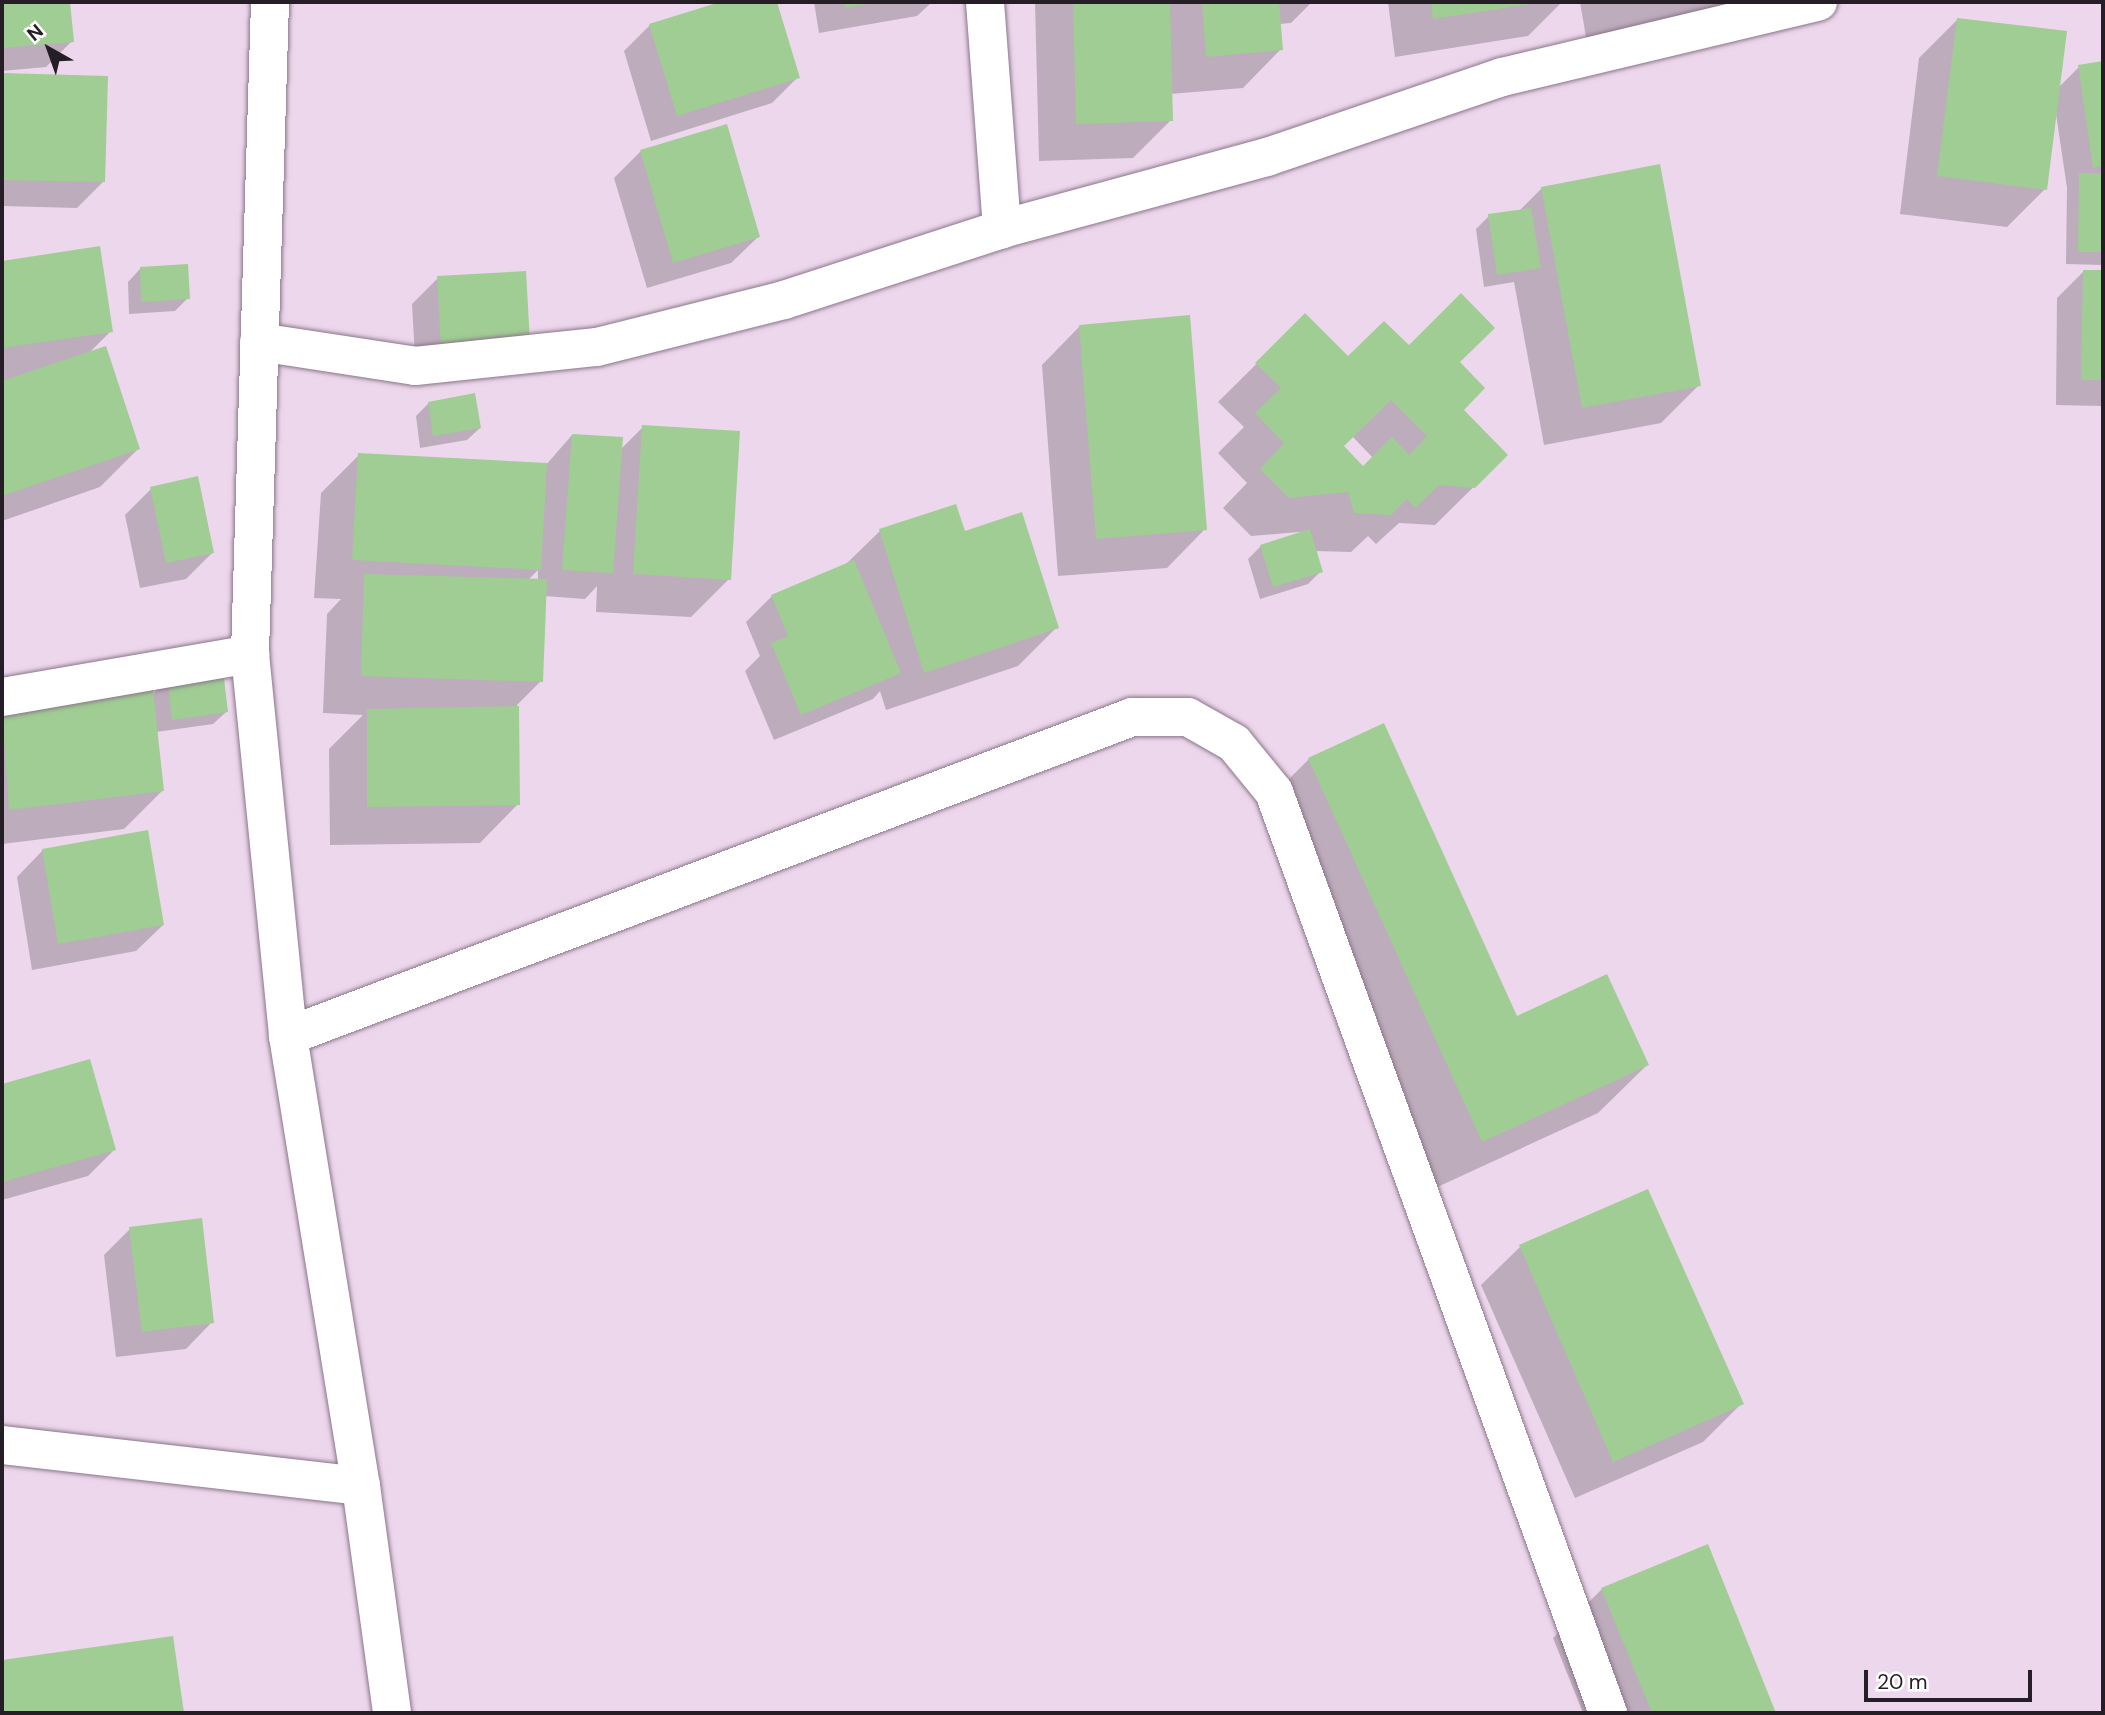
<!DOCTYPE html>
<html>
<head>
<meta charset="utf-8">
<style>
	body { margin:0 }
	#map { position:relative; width:2105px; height:1715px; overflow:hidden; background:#edd7ec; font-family:"DM Sans",sans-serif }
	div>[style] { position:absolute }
	.shadow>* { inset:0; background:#0003 }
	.building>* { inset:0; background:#a0cd94 }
	.roads { filter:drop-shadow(0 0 2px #8a7689) drop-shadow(0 0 2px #8a7689) }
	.street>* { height:38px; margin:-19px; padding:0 19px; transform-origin:19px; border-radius:19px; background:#fff }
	span { translate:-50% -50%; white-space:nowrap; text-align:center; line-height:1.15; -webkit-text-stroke:7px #fff; paint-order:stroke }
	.frame { position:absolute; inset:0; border:4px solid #261e26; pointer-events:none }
	.north { position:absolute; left:14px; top:14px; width:70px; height:70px; -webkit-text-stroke:5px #fff; paint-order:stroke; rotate:320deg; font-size:19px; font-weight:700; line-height:28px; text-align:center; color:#261e26 }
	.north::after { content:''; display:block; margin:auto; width:24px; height:32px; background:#261e26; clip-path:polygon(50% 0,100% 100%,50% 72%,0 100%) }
	.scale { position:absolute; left:1864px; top:1670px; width:168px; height:32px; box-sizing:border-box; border:4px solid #261e26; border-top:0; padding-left:9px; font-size:21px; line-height:24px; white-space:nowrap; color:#261e26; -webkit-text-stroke:5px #fff; paint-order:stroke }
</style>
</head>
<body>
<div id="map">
	<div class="shadow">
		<div style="clip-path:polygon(2px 2px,69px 2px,72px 41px,46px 67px,2px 71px)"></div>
		<div style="clip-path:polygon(726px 2px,775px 2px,798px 77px,772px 103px,651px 141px,624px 51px,650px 25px)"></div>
		<div style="clip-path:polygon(814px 2px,932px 2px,917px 16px,819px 33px)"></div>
		<div style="clip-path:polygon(1035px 2px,1312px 2px,1291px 23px,1279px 24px,1281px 49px,1243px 88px,1170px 94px,1171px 120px,1133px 158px,1039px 161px)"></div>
		<div style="clip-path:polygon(1388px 2px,1562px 2px,1528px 36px,1395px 57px)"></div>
		<div style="clip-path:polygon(1580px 2px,1726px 2px,1704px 23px,1587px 43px)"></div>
		<div style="clip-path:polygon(1957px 20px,2058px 88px,2079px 67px,2103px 63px,2103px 265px,2066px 264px,2067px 188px,2056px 114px,2045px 189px,2007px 227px,1900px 214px,1919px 58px)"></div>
		<div style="clip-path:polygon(2px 74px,106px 77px,103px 182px,77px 208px,2px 206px)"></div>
		<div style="clip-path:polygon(725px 127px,758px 237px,731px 263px,647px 288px,614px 178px,640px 152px)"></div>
		<div style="clip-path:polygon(1542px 188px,1699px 385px,1661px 423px,1544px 445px,1514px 282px,1484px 287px,1476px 229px,1489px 216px,1518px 212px)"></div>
		<div style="clip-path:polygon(99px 248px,111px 331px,88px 354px,138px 449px,100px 487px,2px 521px,2px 383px,7px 381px,2px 380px,2px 262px)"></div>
		<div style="clip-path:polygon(140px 269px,188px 298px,175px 311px,129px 314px,128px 282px)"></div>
		<div style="clip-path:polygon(2084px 271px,2103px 272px,2103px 406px,2056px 405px,2057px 298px)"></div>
		<div style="clip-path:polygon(524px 273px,416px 374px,412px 304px,438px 278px)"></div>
		<div style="clip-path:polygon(evenodd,1305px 316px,1348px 359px,1409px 347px,1458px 363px,1461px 410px,1506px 455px,1435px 525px,1399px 523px,1376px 544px,1368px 536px,1351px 552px,1315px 551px,1321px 571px,1308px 584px,1260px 599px,1248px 559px,1261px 546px,1311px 531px,1251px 536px,1223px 508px,1247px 483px,1218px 453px,1244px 427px,1218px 402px,1305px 316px,1352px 436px,1373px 458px,1363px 468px,1342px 446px,1352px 436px)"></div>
		<div style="clip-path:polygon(1080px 326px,1205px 529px,1167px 568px,1058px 576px,1042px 365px)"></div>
		<div style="clip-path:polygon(429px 403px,480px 428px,467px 440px,420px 448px,416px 416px)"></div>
		<div style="clip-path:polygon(evenodd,643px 427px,729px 579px,691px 617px,596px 612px,597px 586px,585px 599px,544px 596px,541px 681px,517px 705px,518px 804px,480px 843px,330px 845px,329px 749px,363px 715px,323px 713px,327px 614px,341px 599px,314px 598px,321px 493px,359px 455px,546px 465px,572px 435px,620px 450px,643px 427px,538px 570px,538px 581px,528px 580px,538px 570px)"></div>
		<div style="clip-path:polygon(151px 489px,212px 553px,186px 579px,140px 588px,125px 515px)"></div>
		<div style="clip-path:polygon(880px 531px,1057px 627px,1018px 666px,886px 710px,880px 691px,873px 699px,774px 740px,745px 671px,760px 656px,746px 622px,772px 596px,845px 565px)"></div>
		<div style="clip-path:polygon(168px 679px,226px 712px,213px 724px,156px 732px,162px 791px,124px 829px,2px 844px,2px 711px,152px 695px)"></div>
		<div style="clip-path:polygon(1309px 759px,1516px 1018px,1647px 1065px,1598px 1113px,1433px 1189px,1260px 808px)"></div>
		<div style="clip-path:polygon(43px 850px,163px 925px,136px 951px,32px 970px,17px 877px)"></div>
		<div style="clip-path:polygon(89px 1061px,114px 1150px,88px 1176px,2px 1200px,2px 1086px)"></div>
		<div style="clip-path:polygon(1648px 1191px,1741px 1404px,1703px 1442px,1575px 1498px,1481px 1285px,1520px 1247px)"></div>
		<div style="clip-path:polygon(130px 1229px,212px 1322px,186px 1349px,116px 1357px,104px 1255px)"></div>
		<div style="clip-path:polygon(1707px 1547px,1774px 1713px,1583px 1713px,1553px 1638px,1602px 1589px)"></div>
		<div style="clip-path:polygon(172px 1638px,182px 1713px,2px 1713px,2px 1661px)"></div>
	</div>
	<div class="building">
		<div style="clip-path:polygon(2px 2px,70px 2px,74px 42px,2px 48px)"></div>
		<div style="clip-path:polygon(720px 2px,777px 2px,800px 78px,677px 116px,649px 24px)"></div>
		<div style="clip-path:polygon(844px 2px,873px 2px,873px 3px,845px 8px)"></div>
		<div style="clip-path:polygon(1073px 2px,1170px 2px,1173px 121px,1076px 124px)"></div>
		<div style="clip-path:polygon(1202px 2px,1279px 2px,1283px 50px,1206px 57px)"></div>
		<div style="clip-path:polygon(1431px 2px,1537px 2px,1537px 3px,1433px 19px)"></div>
		<div style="clip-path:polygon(1957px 18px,2067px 31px,2047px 190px,1937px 176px)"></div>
		<div style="clip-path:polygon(2103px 61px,2103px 166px,2093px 168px,2078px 65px)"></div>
		<div style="clip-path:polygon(2px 73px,108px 76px,105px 182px,2px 180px)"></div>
		<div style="clip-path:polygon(727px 124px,760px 237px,673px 263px,640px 150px)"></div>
		<div style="clip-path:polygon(1660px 164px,1701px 386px,1582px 408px,1541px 187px)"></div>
		<div style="clip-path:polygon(2079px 173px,2103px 173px,2103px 252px,2078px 252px)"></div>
		<div style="clip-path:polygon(1531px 208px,1541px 268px,1497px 275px,1488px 214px)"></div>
		<div style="clip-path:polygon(100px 246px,113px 332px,2px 348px,2px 261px)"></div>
		<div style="clip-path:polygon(188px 264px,190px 299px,141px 302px,140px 267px)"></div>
		<div style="clip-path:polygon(2083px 270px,2103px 270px,2103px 380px,2081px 380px)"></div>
		<div style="clip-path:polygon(526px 271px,530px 343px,441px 348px,437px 276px)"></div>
		<div style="clip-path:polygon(evenodd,1461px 293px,1495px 328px,1460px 362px,1485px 388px,1464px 410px,1508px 455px,1475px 488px,1439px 485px,1415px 508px,1407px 499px,1391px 515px,1354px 513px,1348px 492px,1289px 498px,1260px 469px,1284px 443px,1255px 413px,1281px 388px,1255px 363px,1305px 313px,1348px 356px,1384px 321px,1409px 345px,1461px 293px,1391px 400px,1427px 436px,1409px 455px,1392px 437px,1363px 466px,1344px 446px,1391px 400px)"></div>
		<div style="clip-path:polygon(1190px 315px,1207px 530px,1096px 539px,1079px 325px)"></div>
		<div style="clip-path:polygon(106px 346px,140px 449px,2px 496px,2px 381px)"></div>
		<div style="clip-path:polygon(475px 393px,481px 428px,433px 436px,428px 402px)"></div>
		<div style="clip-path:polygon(642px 425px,740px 431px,731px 580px,633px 574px)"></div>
		<div style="clip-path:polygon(572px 434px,623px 437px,613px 573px,562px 570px)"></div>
		<div style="clip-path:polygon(358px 453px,547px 463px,541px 570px,352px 560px)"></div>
		<div style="clip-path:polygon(198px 476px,214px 553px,166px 563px,150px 487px)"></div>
		<div style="clip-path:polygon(956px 504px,965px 531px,1022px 512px,1059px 628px,924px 673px,879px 529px)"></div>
		<div style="clip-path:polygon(1310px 529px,1323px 572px,1273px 587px,1260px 545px)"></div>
		<div style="clip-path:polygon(854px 560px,901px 673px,801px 715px,771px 643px,788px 636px,771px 595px)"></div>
		<div style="clip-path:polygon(364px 574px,547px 579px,543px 682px,361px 676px)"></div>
		<div style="clip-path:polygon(223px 670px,228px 712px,172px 720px,167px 678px)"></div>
		<div style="clip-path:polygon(153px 690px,164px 791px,9px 810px,2px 709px)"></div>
		<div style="clip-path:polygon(519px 706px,520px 805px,367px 807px,367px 709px)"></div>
		<div style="clip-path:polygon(1384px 723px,1517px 1016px,1607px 974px,1649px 1065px,1482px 1142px,1308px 758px)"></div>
		<div style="clip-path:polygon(148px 830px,164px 925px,58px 944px,42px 849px)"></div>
		<div style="clip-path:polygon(90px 1059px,116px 1150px,2px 1182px,2px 1084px)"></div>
		<div style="clip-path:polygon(1648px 1189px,1744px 1404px,1613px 1462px,1519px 1245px)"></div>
		<div style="clip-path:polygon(202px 1218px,214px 1323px,142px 1332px,129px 1227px)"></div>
		<div style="clip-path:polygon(1708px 1544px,1776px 1713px,1652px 1713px,1601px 1588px)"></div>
		<div style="clip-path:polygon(173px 1636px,184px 1713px,2px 1713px,2px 1660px)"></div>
	</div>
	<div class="roads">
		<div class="street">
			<div style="left:270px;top:2px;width:652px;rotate:91.76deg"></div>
			<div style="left:250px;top:654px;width:384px;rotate:84.3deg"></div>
			<div style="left:288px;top:1036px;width:456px;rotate:80.8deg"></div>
			<div style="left:361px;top:1486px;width:229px;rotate:82.2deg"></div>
			<div style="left:985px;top:2px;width:228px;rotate:85.7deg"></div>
			<div style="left:259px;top:342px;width:158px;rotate:8.7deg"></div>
			<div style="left:415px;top:366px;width:183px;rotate:-6deg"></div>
			<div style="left:597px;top:347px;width:193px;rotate:-14.1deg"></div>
			<div style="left:784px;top:300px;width:229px;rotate:-18deg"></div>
			<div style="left:1002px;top:229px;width:275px;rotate:-15.2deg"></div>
			<div style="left:1267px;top:157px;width:248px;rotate:-18.8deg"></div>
			<div style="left:1502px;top:77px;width:325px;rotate:-13.4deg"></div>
			<div style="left:2px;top:697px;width:252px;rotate:-9.8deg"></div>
			<div style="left:288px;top:1036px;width:902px;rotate:-20.7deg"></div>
			<div style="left:1132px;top:717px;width:56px"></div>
			<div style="left:1188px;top:717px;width:53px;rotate:29.5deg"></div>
			<div style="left:1234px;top:743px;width:63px;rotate:50.8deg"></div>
			<div style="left:1274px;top:792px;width:980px;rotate:70.07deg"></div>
			<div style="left:2px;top:1445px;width:361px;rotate:6.5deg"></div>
		</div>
	</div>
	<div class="frame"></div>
	<div class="north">N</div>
	<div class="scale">20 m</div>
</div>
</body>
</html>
